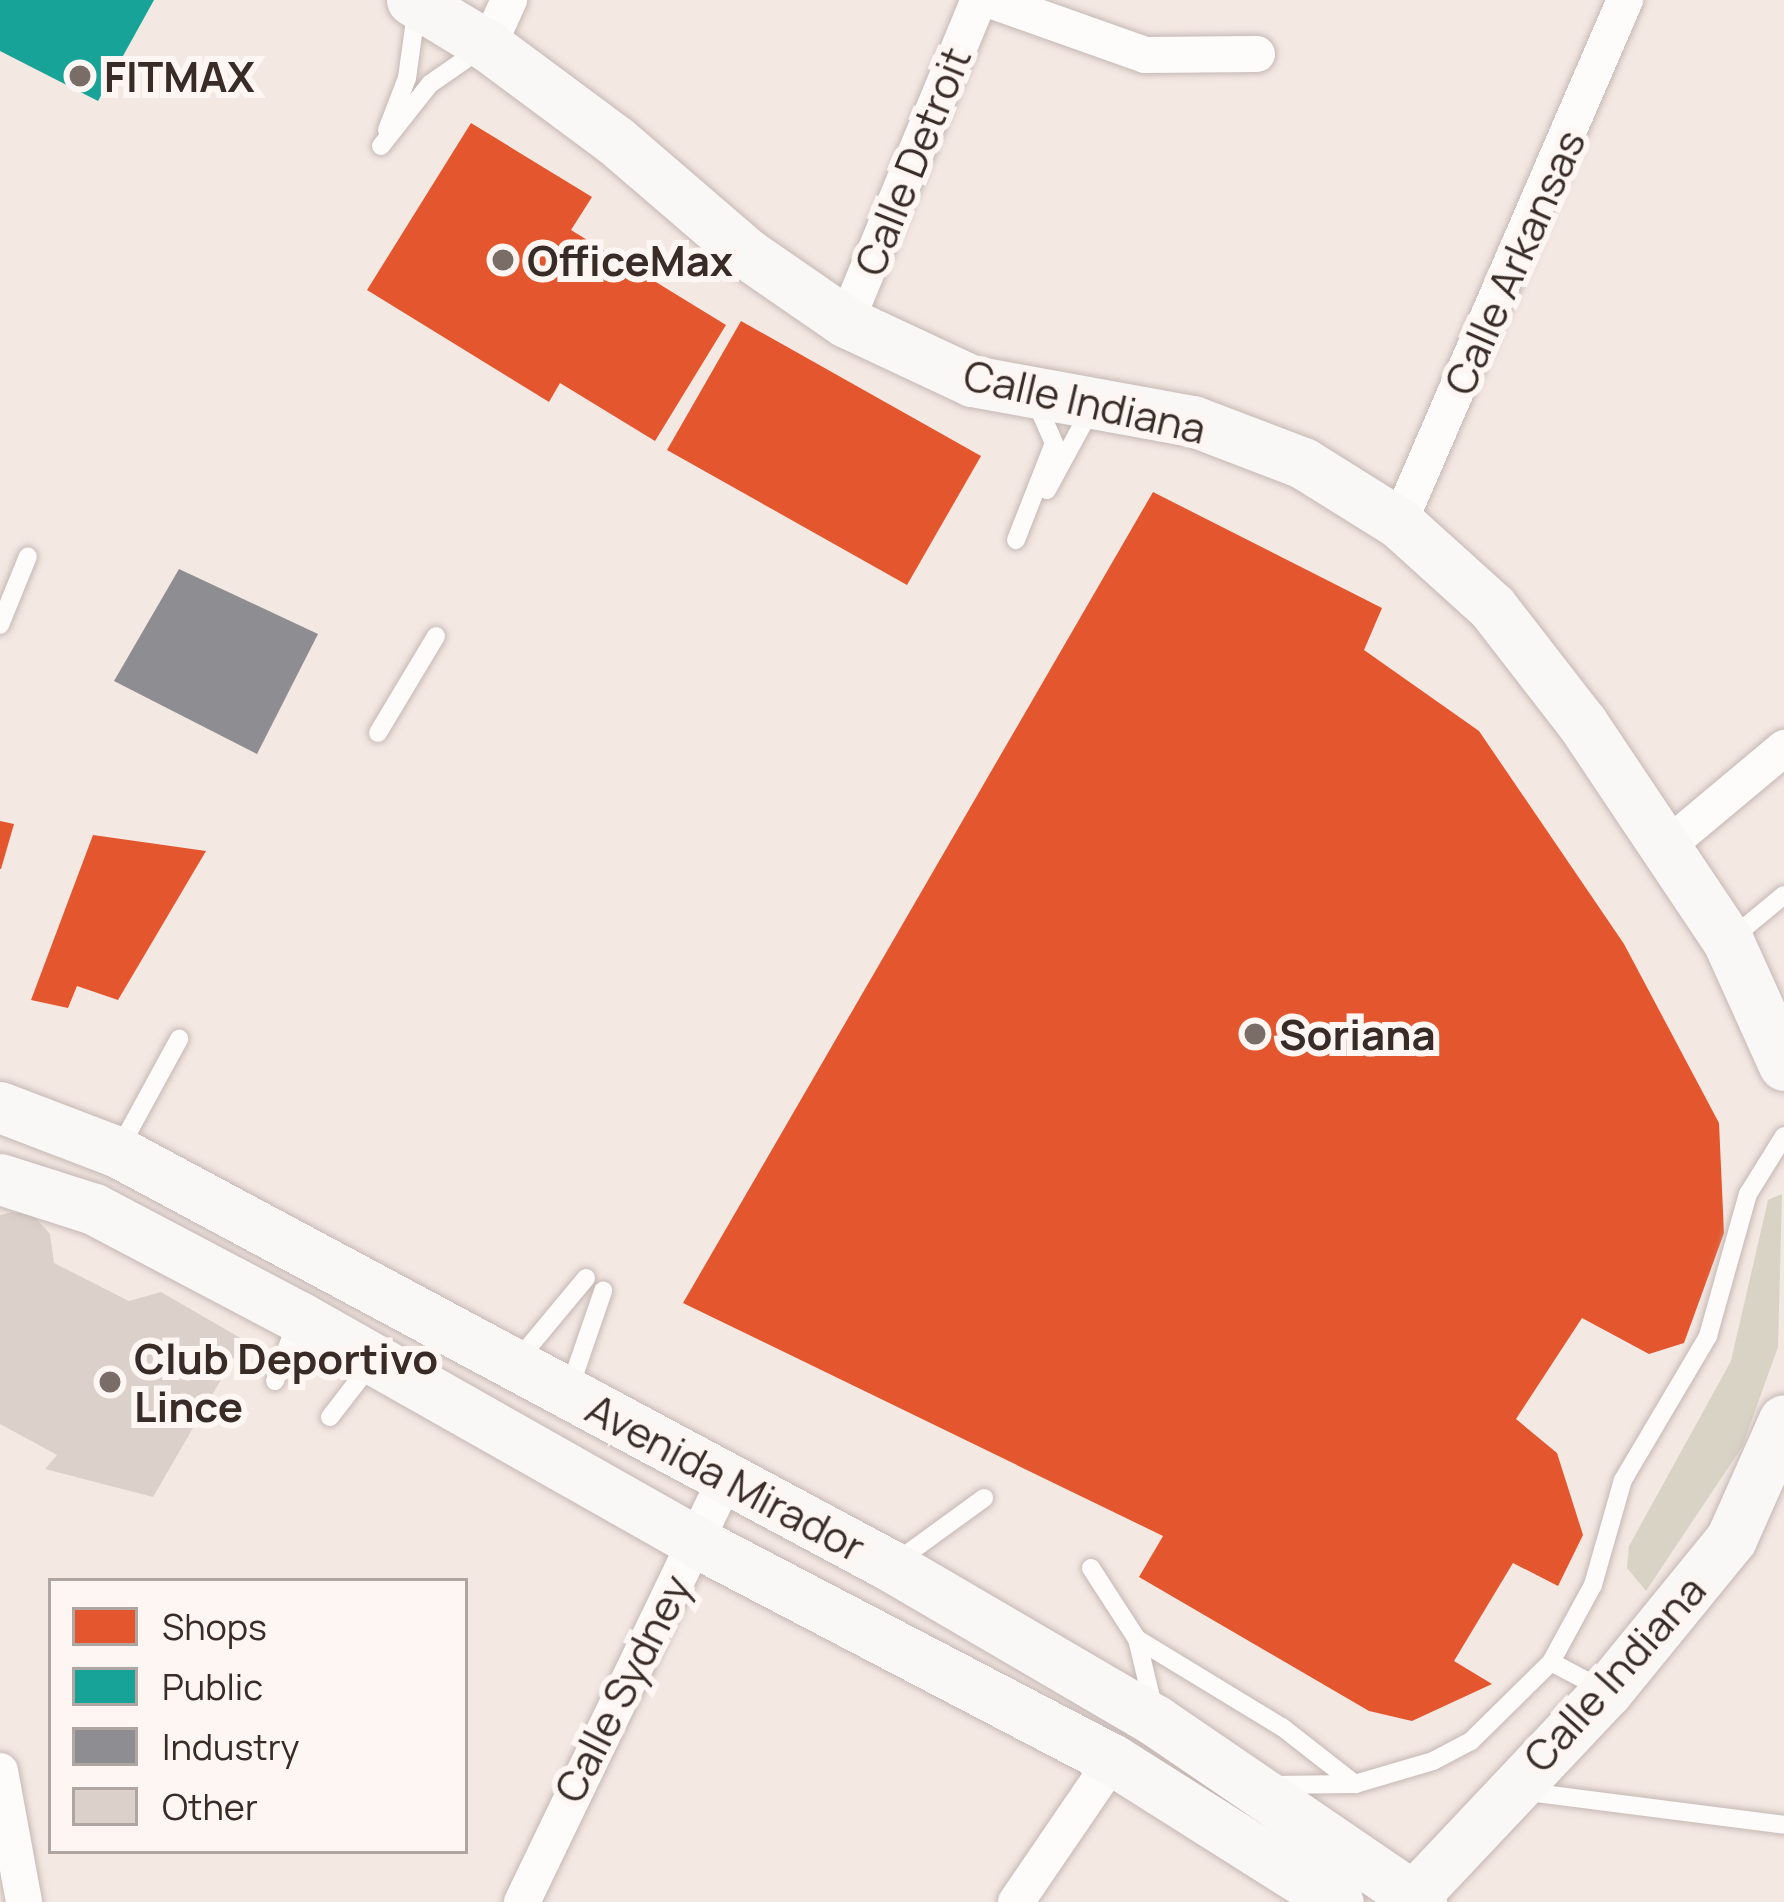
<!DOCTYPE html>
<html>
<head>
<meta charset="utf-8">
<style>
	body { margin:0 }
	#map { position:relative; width:1784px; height:1902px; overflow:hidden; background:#f4e8e3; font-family:Manrope,sans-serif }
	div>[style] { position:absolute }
	.green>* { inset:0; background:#d8d3c5 }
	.shops>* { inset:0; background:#e4572e }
	.public>* { inset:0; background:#17a398 }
	.industry>* { inset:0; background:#8d8d92 }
	.building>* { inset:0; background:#dbd1ca }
	.roads { filter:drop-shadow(0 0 3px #c5b8b4) drop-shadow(0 0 3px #c5b8b4) }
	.lane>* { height:18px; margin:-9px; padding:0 9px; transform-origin:9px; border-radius:9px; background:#fdfcfb }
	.street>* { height:36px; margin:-18px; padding:0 18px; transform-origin:18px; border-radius:18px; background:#fdfcfb }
	.secondary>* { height:51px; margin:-25.5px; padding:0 25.5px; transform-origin:25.5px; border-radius:25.5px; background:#faf7f7 }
	.dots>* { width:33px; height:33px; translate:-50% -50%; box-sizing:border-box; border:6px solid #fdf6f3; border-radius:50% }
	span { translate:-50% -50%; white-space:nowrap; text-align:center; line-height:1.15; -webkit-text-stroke:12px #fdf6f3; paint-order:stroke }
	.poi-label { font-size:42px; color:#392b26; font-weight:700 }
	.left { translate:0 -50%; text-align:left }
	.street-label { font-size:42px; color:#392b26 }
	.legend { position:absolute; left:48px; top:1578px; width:420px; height:276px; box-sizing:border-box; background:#fdf6f3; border:3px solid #afa5a1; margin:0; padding:15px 21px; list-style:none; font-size:36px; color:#392b26 }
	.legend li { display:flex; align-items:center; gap:24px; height:60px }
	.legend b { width:60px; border:3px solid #afa5a1 }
</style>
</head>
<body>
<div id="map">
	<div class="green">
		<div style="clip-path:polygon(1782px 1194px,1778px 1347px,1742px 1447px,1646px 1591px,1627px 1568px,1629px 1546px,1731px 1361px,1768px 1200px)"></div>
	</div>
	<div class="shops">
		<div style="clip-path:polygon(471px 123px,592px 197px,571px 230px,726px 325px,655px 441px,560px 383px,549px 402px,367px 290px)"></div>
		<div style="clip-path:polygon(741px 321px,981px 456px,907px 585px,667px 450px)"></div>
		<div style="clip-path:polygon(1153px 492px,1382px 608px,1364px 650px,1479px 731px,1624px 944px,1719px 1123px,1724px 1233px,1684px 1343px,1649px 1354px,1582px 1318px,1516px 1419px,1557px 1453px,1583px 1535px,1558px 1586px,1513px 1563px,1454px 1661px,1492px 1684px,1412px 1721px,1369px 1711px,1139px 1577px,1163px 1536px,683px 1303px)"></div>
		<div style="clip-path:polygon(0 821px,14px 824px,1px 869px,0 869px)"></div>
		<div style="clip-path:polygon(93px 835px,206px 851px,118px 1000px,77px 986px,68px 1008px,31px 1000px)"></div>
	</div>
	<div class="public">
		<div style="clip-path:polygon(0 0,154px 0,98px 101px,0 51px)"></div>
	</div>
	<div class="industry">
		<div style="clip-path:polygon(179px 569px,318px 634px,257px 754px,114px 681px)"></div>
	</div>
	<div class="building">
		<div style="clip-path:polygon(13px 1212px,33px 1215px,50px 1234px,54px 1263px,129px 1301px,161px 1292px,244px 1340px,153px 1497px,45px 1469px,57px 1455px,0 1424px,0 1215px)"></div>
	</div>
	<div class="roads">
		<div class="lane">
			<div style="left:387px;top:130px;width:56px;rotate:-69deg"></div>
			<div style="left:407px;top:78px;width:73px;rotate:-82.1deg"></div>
			<div style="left:381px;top:146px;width:79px;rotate:-51.7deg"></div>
			<div style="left:430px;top:84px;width:60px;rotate:-34.8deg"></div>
			<div style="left:1047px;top:490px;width:92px;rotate:-61.5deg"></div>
			<div style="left:1016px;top:540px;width:104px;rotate:-68.6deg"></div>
			<div style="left:1054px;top:443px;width:47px;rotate:-113.8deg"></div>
			<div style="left:0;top:625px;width:74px;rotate:-67.9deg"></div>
			<div style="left:378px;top:733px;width:113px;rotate:-59.1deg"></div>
			<div style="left:1732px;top:938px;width:67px;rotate:-39.6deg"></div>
			<div style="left:118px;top:1151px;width:128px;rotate:-61.4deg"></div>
			<div style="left:517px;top:1361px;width:108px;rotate:-50.3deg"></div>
			<div style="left:275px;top:1381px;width:64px;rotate:-69.9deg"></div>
			<div style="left:570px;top:1387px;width:102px;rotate:-71deg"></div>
			<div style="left:330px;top:1417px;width:67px;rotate:-52.3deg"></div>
			<div style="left:896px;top:1562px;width:109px;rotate:-36deg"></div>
			<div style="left:1091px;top:1568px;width:85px;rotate:57.1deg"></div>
			<div style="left:1137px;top:1639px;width:73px;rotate:76.5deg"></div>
			<div style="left:1137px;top:1639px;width:170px;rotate:31.3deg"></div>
			<div style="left:1282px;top:1727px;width:93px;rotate:38deg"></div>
			<div style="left:1551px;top:1662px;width:58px;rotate:27.9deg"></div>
			<div style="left:1273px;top:1785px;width:82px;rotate:-0.7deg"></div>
			<div style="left:1355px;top:1784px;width:81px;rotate:-16.4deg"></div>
			<div style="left:1433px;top:1761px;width:43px;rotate:-27.8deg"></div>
			<div style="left:1471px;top:1741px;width:112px;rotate:-44.6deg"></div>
			<div style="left:1551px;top:1662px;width:88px;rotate:-61.4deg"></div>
			<div style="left:1593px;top:1585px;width:109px;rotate:-74.1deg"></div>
			<div style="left:1623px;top:1480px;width:167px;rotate:-59.4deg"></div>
			<div style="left:1708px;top:1336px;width:148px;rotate:-74.3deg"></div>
			<div style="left:1748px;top:1194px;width:68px;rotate:-58.2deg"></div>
			<div style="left:1520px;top:1791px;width:266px;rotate:7.3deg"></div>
		</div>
		<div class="street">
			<div style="left:990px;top:0;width:164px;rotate:19.5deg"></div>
			<div style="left:1145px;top:55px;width:112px;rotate:-0.5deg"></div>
			<div style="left:488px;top:46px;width:51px;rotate:-65.5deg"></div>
			<div style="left:846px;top:322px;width:348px;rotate:-67.6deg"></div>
			<div style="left:1399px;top:523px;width:570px;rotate:-66.63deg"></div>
			<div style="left:1667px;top:846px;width:153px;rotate:-39.9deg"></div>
			<div style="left:0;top:1771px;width:133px;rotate:79.6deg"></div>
			<div style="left:522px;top:1902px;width:473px;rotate:-64.3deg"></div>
			<div style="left:1016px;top:1902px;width:172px;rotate:-55.7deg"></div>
		</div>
		<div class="secondary">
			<div style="left:412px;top:0;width:89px;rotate:31.2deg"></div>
			<div style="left:488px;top:46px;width:159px;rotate:36.6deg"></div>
			<div style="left:616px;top:141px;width:172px;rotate:40.7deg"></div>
			<div style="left:746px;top:253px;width:121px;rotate:34.6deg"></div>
			<div style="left:846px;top:322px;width:139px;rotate:25.1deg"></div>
			<div style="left:972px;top:381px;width:225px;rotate:10.3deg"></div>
			<div style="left:1193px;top:421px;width:118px;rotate:20.9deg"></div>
			<div style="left:1303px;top:463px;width:113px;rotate:32deg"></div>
			<div style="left:1399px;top:523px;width:125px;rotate:42.1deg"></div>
			<div style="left:1492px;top:607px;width:147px;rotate:52.2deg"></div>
			<div style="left:1582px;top:723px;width:262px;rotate:56.2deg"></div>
			<div style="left:1728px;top:941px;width:136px;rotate:65.7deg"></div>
			<div style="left:0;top:1107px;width:126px;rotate:20.9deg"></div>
			<div style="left:118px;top:1152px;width:877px;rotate:28.17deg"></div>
			<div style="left:891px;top:1566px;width:307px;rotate:30.3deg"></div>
			<div style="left:1156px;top:1721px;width:321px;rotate:34.3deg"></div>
			<div style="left:0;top:1179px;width:99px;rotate:17.7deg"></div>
			<div style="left:94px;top:1209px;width:232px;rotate:27.8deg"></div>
			<div style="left:299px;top:1317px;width:456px;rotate:29.5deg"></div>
			<div style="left:696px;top:1542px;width:471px;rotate:27.6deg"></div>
			<div style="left:1113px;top:1760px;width:266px;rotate:32.3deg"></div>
			<div style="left:1408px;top:1902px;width:290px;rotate:-46.7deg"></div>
			<div style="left:1607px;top:1691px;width:196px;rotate:-50.8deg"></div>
			<div style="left:1731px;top:1539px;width:130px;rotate:-66deg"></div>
		</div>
	</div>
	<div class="dots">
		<div style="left:80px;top:76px;background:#7a6d68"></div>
		<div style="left:503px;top:260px;background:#7a6d68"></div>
		<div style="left:1255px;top:1034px;background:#7a6d68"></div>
		<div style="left:110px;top:1382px;background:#7a6d68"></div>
	</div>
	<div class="poi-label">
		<span class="left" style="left:104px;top:76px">FITMAX</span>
		<span class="left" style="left:527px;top:260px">OfficeMax</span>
		<span class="left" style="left:1279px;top:1034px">Soriana</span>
		<span class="left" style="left:134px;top:1382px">Club Deportivo<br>Lince</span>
	</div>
	<div class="street-label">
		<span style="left:912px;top:161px;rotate:-68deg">Calle Detroit</span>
		<span style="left:1514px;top:262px;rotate:-66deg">Calle Arkansas</span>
		<span style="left:1085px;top:401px;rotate:13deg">Calle Indiana</span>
		<span style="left:726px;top:1477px;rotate:28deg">Avenida Mirador</span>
		<span style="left:1614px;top:1673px;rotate:-48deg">Calle Indiana</span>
		<span style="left:622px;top:1688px;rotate:-63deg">Calle Sydney</span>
	</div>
	<ul class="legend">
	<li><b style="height:33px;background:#e4572e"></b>Shops</li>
	<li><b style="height:33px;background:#17a398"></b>Public</li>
	<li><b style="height:33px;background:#8d8d92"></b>Industry</li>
	<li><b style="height:33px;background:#dbd1ca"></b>Other</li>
	</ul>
</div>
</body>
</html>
